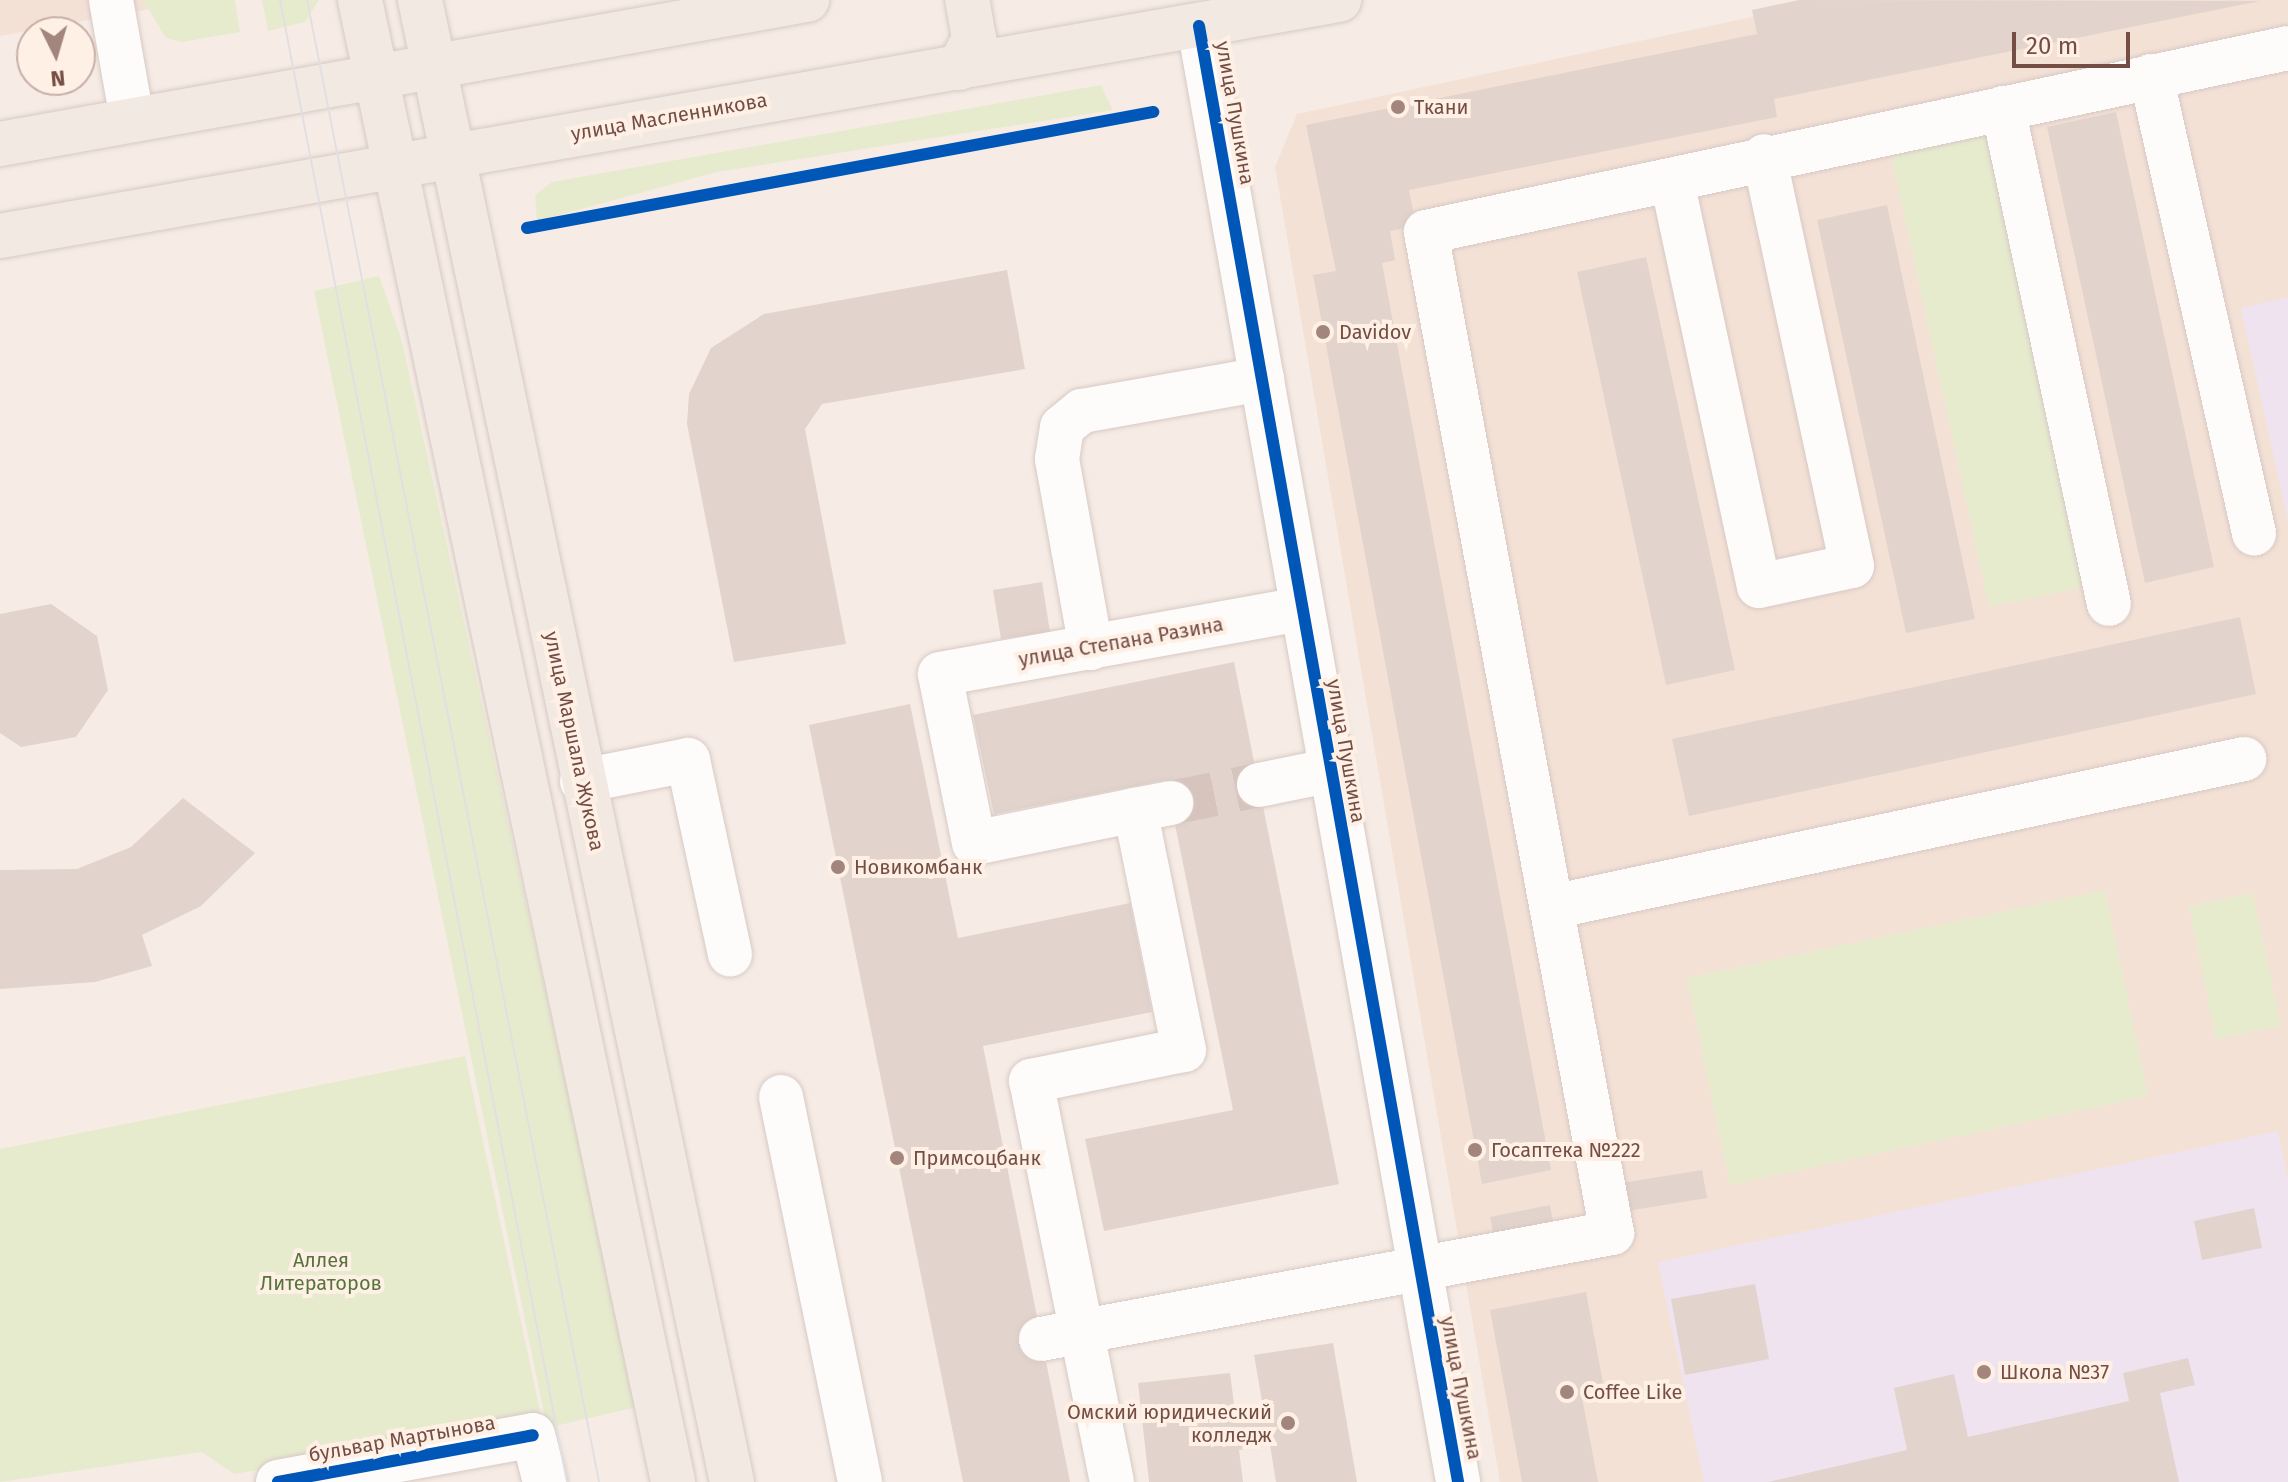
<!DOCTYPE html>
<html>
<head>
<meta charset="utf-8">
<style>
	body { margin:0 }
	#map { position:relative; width:2288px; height:1482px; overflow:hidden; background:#f6ece5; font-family:"Fira Sans",sans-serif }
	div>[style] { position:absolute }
	.residential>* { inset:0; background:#f4e1d6 }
	.education>* { inset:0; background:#efe3f0 }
	.green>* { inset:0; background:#e6ebce }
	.building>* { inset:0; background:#e2d3cd }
	.minor-tunnel>* { height:44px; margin-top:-22px; transform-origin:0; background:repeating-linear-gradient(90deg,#d6c4bd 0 44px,transparent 0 66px) }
	.roads { filter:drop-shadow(0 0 2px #d7c9c4) drop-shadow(0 0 2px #d7c9c4) }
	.minor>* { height:44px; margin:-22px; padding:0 22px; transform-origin:22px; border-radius:22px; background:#fefcfb }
	.major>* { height:44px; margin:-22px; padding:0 22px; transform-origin:22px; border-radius:22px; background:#f2e9e2 }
	.tram>* { height:2px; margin:-1px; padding:0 1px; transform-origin:1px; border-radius:1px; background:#e2dfe3 }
	.cycleway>* { height:12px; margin:-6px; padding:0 6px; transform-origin:6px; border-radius:6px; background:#0057b8 }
	.dots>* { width:22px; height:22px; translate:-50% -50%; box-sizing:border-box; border:4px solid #fff0e6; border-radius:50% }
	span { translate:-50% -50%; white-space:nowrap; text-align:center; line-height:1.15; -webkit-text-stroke:8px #fff0e6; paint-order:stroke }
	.poi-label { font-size:20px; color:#744d45 }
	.left { translate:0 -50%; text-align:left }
	.right { translate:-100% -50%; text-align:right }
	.street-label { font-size:20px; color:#744d45 }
	.park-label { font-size:20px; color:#57753b }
	.north { position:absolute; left:16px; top:16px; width:80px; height:80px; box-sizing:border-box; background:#fff0e6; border:2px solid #c7afa6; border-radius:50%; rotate:175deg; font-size:22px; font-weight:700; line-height:32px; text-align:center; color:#744d45 }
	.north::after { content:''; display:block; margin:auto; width:28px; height:36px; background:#a2857d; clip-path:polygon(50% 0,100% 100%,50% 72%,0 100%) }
	.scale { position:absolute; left:2012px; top:32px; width:118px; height:36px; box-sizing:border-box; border:4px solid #744d45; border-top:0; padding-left:10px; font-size:24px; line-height:28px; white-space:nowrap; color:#744d45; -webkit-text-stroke:6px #fff0e6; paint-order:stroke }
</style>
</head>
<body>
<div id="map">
	<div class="residential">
		<div style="clip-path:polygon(0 0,171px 0,172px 5px,0 36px)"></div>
		<div style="clip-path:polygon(1832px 0,2288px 0,2288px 1482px,1500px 1482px,1275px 167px,1297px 114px)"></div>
	</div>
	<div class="education">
		<div style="clip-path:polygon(2288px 297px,2288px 521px,2241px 308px)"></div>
		<div style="clip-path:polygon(2278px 1131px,2288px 1182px,2288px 1482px,1704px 1482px,1658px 1262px)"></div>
	</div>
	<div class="green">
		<div style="clip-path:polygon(143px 0,235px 0,240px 32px,182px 42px,166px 38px)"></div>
		<div style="clip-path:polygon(262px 0,319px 0,305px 22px,268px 31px)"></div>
		<div style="clip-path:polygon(1101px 85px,1113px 110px,717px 172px,537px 221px,535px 195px,552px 182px)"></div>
		<div style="clip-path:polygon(2001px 130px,2099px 584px,1989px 607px,1891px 154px)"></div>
		<div style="clip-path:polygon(379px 276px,402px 341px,637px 1407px,547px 1428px,314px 291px)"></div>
		<div style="clip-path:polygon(2105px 890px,2148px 1096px,1730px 1185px,1687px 978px)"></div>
		<div style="clip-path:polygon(2253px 893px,2281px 1026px,2216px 1039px,2189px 906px)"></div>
		<div style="clip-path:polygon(465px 1056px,542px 1421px,234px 1474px,202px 1452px,0 1482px,0 1149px)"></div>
	</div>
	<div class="building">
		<div style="clip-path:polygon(1799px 0,2260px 1px,1774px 99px,1777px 117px,1409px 190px,1416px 226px,1390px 231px,1395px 260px,1382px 263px,1551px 1170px,1482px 1184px,1313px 275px,1336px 271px,1306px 125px,1757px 34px,1752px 10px)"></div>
		<div style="clip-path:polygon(2116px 112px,2214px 567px,2145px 583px,2047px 127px)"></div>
		<div style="clip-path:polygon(1887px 205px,1975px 619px,1906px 633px,1817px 220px)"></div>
		<div style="clip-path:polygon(1646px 257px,1735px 670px,1666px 685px,1577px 272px)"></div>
		<div style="clip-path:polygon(1007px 270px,1025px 369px,822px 404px,805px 429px,846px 644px,734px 662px,687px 424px,689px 394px,711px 348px,764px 314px)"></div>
		<div style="clip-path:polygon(1042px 582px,1050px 632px,1001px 639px,993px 590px)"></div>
		<div style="clip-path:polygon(51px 604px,97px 636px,108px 690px,76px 737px,21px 747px,0 733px,0 614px)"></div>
		<div style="clip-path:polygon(2240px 617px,2256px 694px,1689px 816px,1672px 739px)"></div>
		<div style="clip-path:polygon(1234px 662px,1339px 1184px,1104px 1231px,1085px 1139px,1233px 1110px,1166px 780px,994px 814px,973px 715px)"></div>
		<div style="clip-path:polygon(910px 704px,958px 938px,1130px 903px,1152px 1012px,983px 1046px,1070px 1482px,963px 1482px,809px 725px)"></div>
		<div style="clip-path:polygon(183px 798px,255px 853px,201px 906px,142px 935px,152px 966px,95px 982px,0 989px,0 870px,77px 869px,131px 847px)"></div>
		<div style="clip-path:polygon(1702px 1170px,1707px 1198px,1627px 1211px,1622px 1183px)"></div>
		<div style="clip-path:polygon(1550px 1205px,1554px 1227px,1494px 1238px,1490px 1217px)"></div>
		<div style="clip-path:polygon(2254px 1208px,2262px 1248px,2202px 1260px,2194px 1221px)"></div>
		<div style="clip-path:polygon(1755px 1284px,1769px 1359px,1685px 1375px,1671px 1299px)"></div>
		<div style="clip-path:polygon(1586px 1292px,1603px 1383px,1580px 1387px,1598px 1482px,1522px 1482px,1490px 1310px)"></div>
		<div style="clip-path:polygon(1333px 1343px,1357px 1482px,1276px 1482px,1270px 1445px,1239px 1450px,1243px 1482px,1149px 1482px,1138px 1383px,1230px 1373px,1235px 1412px,1251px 1410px,1263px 1407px,1254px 1355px)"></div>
		<div style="clip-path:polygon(2188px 1358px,2195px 1385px,2160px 1393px,2179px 1482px,1768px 1482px,1907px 1450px,1894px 1388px,1954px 1374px,1968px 1437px,2129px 1401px,2123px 1373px)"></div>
	</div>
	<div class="minor-tunnel">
		<div style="left:1171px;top:803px;width:90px;rotate:-11.6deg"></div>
	</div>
	<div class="roads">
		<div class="minor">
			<div style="left:111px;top:0;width:121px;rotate:80deg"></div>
			<div style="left:1199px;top:26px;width:1479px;rotate:79.91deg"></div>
			<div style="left:2151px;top:76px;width:469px;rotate:77.3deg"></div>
			<div style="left:2003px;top:108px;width:507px;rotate:77.94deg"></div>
			<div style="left:1672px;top:181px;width:414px;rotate:77.9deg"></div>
			<div style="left:1759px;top:586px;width:95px;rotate:-12.1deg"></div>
			<div style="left:1852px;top:566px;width:419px;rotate:-102.1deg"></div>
			<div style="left:1091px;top:648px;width:192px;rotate:-100.2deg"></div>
			<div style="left:1057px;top:459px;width:32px;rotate:-81deg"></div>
			<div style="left:1062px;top:427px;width:26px;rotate:-39deg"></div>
			<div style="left:1082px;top:411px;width:183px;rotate:-10.1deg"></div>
			<div style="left:582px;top:781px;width:108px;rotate:-11.2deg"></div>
			<div style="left:688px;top:760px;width:199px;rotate:77.8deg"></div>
			<div style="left:1259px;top:785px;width:70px;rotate:-11.5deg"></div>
			<div style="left:1135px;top:810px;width:37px;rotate:-11deg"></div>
			<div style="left:1552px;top:907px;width:708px;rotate:-12.07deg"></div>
			<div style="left:781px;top:1097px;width:393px;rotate:78.4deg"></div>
			<div style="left:1041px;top:1339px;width:581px;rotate:-10.52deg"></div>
			<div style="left:1612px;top:1233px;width:1018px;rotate:-100.53deg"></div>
			<div style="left:1426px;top:232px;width:881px;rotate:-12.05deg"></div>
			<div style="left:278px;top:1482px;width:259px;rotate:-10.4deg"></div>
			<div style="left:533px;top:1435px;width:49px;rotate:75.7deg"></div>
			<div style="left:1112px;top:1482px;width:409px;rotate:-101.4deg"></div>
			<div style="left:1031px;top:1081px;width:156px;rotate:-11.5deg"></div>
			<div style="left:1184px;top:1050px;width:245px;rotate:-101.5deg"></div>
			<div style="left:1135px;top:810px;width:164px;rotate:168.4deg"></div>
			<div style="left:974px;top:843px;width:172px;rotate:-101.4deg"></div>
			<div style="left:940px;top:674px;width:368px;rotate:-10.2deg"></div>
		</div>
		<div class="major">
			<div style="left:360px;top:0;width:1515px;rotate:78.07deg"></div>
			<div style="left:420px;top:0;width:1514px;rotate:78.11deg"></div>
			<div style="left:959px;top:68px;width:34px;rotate:-63deg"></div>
			<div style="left:974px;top:38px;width:39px;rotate:-100deg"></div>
			<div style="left:0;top:144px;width:820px;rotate:-10.12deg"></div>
			<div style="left:0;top:236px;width:1360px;rotate:-10deg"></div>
		</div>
	</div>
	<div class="tram">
		<div style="left:280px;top:0;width:1510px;rotate:79.04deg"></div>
		<div style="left:307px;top:0;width:1510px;rotate:78.85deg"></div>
	</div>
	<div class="cycleway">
		<div style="left:1199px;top:26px;width:1479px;rotate:79.91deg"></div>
		<div style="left:527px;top:228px;width:637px;rotate:-10.5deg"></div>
		<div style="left:278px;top:1482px;width:259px;rotate:-10.4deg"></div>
	</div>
	<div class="dots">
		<div style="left:1398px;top:107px;background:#a2857d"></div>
		<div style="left:1323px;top:332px;background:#a2857d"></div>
		<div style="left:838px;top:867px;background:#a2857d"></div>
		<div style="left:1475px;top:1150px;background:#a2857d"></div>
		<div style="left:897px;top:1158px;background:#a2857d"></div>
		<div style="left:1984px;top:1372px;background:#a2857d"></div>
		<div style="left:1567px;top:1392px;background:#a2857d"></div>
		<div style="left:1288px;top:1423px;background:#a2857d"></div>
	</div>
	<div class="poi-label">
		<span class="left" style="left:1414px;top:107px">Ткани</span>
		<span class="left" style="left:1339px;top:332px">Davidov</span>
		<span class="left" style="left:854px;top:867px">Новикомбанк</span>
		<span class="left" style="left:1491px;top:1150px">Госаптека №222</span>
		<span class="left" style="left:913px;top:1158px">Примсоцбанк</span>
		<span class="left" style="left:2000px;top:1372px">Школа №37</span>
		<span class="left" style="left:1583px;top:1392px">Coffee Like</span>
		<span class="right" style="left:1272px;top:1424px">Омский юридический<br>колледж</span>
	</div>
	<div class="street-label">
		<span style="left:1235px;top:113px;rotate:80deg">улица Пушкина</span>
		<span style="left:669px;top:117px;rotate:-10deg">улица Масленникова</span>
		<span style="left:1121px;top:642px;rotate:-10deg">улица Степана Разина</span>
		<span style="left:574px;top:741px;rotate:78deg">улица Маршала Жукова</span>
		<span style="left:1346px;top:751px;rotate:80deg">улица Пушкина</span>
		<span style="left:1461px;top:1388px;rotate:79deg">улица Пушкина</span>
		<span style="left:402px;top:1439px;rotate:-10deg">бульвар Мартынова</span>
	</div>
	<div class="park-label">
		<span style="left:321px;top:1272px">Аллея<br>Литераторов</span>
	</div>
	<div class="north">N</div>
	<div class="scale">20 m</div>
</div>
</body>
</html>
